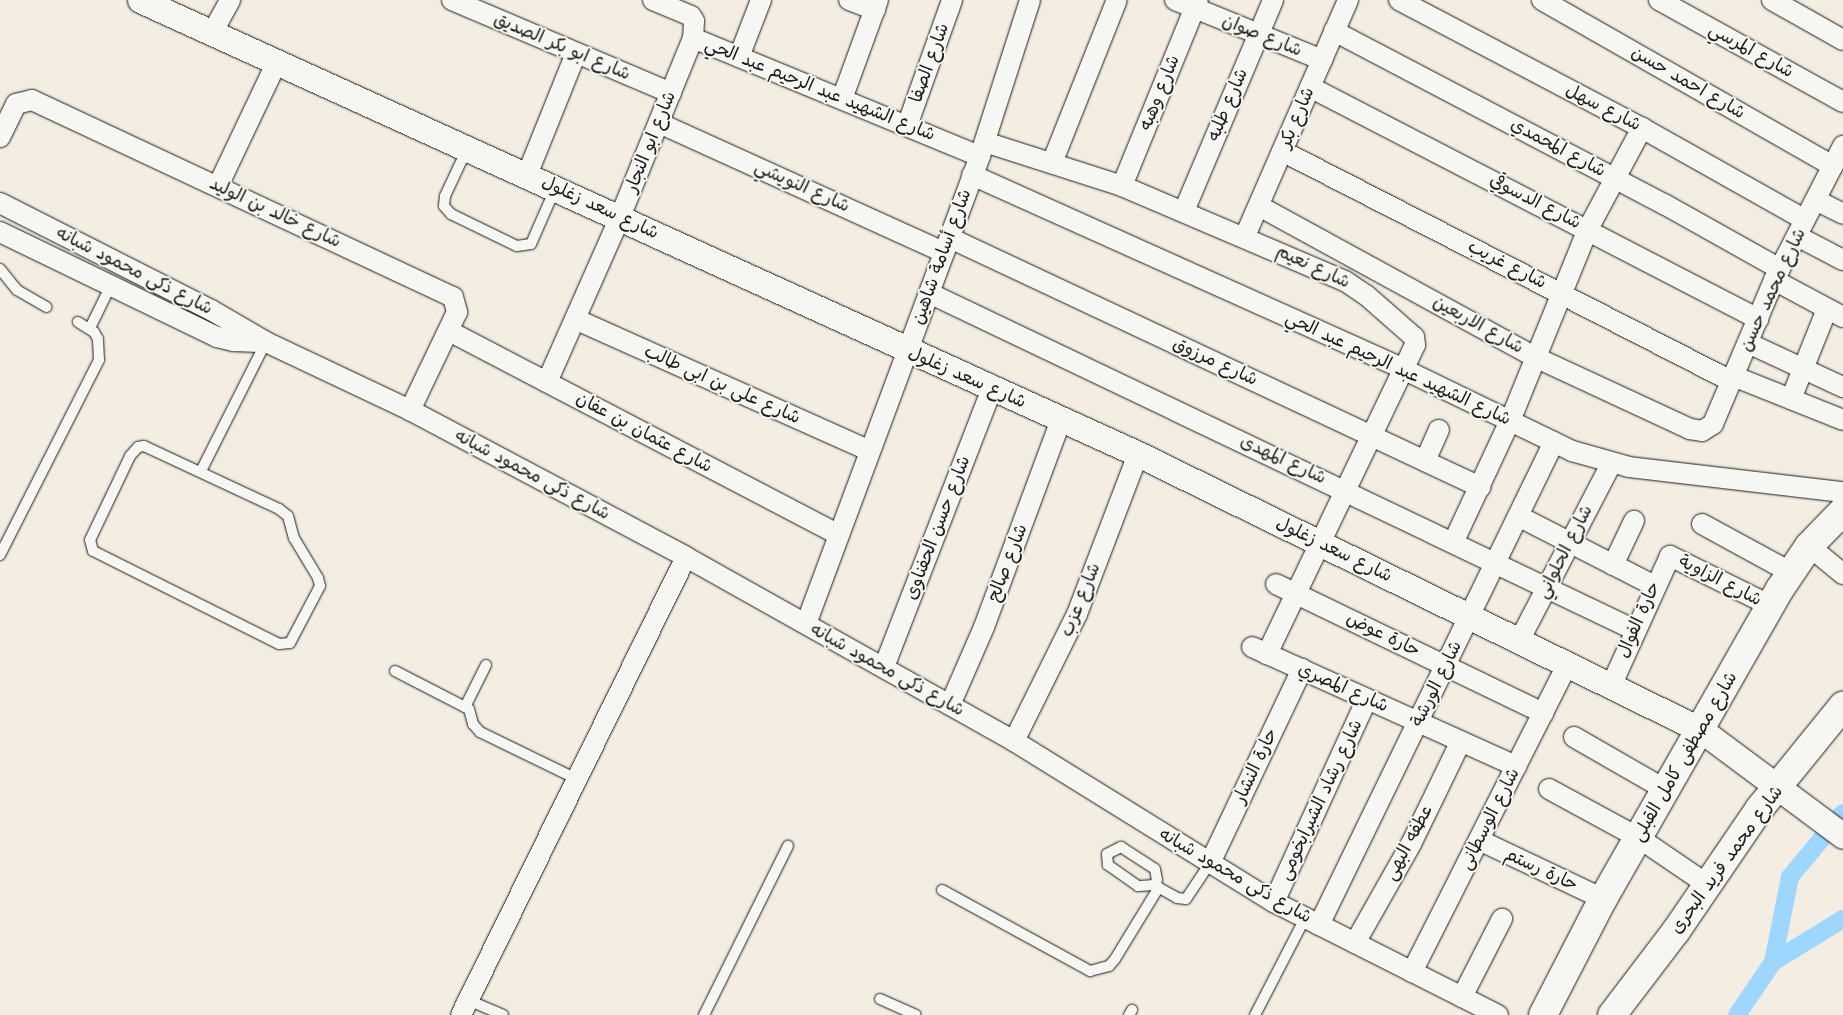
<!DOCTYPE html>
<html>
<head>
<meta charset="utf-8">
<style>
	body { margin:0 }
	#map { position:relative; width:1843px; height:1015px; overflow:hidden; background:#f4ede1; font-family:"Comic Neue","Playpen Sans Arabic",sans-serif }
	div>[style] { position:absolute }
	.canal>* { height:18px; margin:-9px; padding:0 9px; transform-origin:9px; border-radius:9px; background:#9ed7fe }
	.roads { filter:drop-shadow(0 0 1px #1c1c1c) drop-shadow(0 0 1px #1c1c1c) }
	.service>* { height:10px; margin:-5px; padding:0 5px; transform-origin:5px; border-radius:5px; background:#f6f6f2 }
	.minor>* { height:20px; margin:-10px; padding:0 10px; transform-origin:10px; border-radius:10px; background:#f6f6f2 }
	.tertiary>* { height:25px; margin:-12.5px; padding:0 12.5px; transform-origin:12.5px; border-radius:12.5px; background:#f6f6f2 }
	.secondary>* { height:28px; margin:-14px; padding:0 14px; transform-origin:14px; border-radius:14px; background:#f6f6f2 }
	span { translate:-50% -50%; white-space:nowrap; text-align:center; line-height:1.15; -webkit-text-stroke:4px #f6f6f2; paint-order:stroke }
	.street-label { font-size:18px; color:#1c1c1c }
</style>
</head>
<body>
<div id="map">
	<div class="canal">
		<div style="left:1773px;top:962px;width:87px;rotate:-78.7deg"></div>
		<div style="left:1790px;top:877px;width:83px;rotate:-50.4deg"></div>
		<div style="left:1737px;top:1015px;width:64px;rotate:-55.8deg"></div>
		<div style="left:1773px;top:962px;width:82px;rotate:-31.6deg"></div>
	</div>
	<div class="roads">
		<div class="service">
			<div style="left:467px;top:149px;width:52px;rotate:115.1deg"></div>
			<div style="left:445px;top:196px;width:10px;rotate:96deg"></div>
			<div style="left:444px;top:206px;width:11px;rotate:49deg"></div>
			<div style="left:451px;top:214px;width:73px;rotate:25.9deg"></div>
			<div style="left:517px;top:246px;width:14px;rotate:-8deg"></div>
			<div style="left:531px;top:244px;width:60px;rotate:-66.4deg"></div>
			<div style="left:0;top:269px;width:27px;rotate:51deg"></div>
			<div style="left:17px;top:290px;width:34px;rotate:30deg"></div>
			<div style="left:90px;top:328px;width:48px;rotate:-64deg"></div>
			<div style="left:144px;top:446px;width:149px;rotate:25deg"></div>
			<div style="left:279px;top:509px;width:11px;rotate:38deg"></div>
			<div style="left:288px;top:516px;width:23px;rotate:75deg"></div>
			<div style="left:294px;top:538px;width:47px;rotate:59deg"></div>
			<div style="left:318px;top:578px;width:8px;rotate:76deg"></div>
			<div style="left:320px;top:586px;width:64px;rotate:117.8deg"></div>
			<div style="left:290px;top:643px;width:11px;rotate:175deg"></div>
			<div style="left:279px;top:644px;width:208px;rotate:-153.4deg"></div>
			<div style="left:93px;top:551px;width:11px;rotate:-105deg"></div>
			<div style="left:90px;top:540px;width:93px;rotate:-64.5deg"></div>
			<div style="left:130px;top:456px;width:12px;rotate:-48deg"></div>
			<div style="left:138px;top:447px;width:6px;rotate:-9deg"></div>
			<div style="left:201px;top:471px;width:144px;rotate:-63.3deg"></div>
			<div style="left:0;top:555px;width:219px;rotate:-63.1deg"></div>
			<div style="left:99px;top:360px;width:21px;rotate:-93deg"></div>
			<div style="left:98px;top:339px;width:8px;rotate:-120deg"></div>
			<div style="left:94px;top:332px;width:19px;rotate:-148deg"></div>
			<div style="left:395px;top:671px;width:83px;rotate:27.2deg"></div>
			<div style="left:469px;top:709px;width:16px;rotate:75deg"></div>
			<div style="left:473px;top:724px;width:11px;rotate:49deg"></div>
			<div style="left:480px;top:732px;width:108px;rotate:25.9deg"></div>
			<div style="left:465px;top:707px;width:47px;rotate:-63.4deg"></div>
			<div style="left:1121px;top:847px;width:40px;rotate:32.9deg"></div>
			<div style="left:1155px;top:869px;width:11px;rotate:80deg"></div>
			<div style="left:1157px;top:880px;width:6px;rotate:121deg"></div>
			<div style="left:1154px;top:885px;width:16px;rotate:176deg"></div>
			<div style="left:1138px;top:886px;width:37px;rotate:-145deg"></div>
			<div style="left:1108px;top:865px;width:11px;rotate:-95deg"></div>
			<div style="left:1107px;top:854px;width:16px;rotate:-27deg"></div>
			<div style="left:1154px;top:885px;width:26px;rotate:29deg"></div>
			<div style="left:1177px;top:898px;width:9px;rotate:6deg"></div>
			<div style="left:1186px;top:899px;width:43px;rotate:-56.3deg"></div>
			<div style="left:942px;top:890px;width:169px;rotate:28.7deg"></div>
			<div style="left:1090px;top:971px;width:20px;rotate:-15deg"></div>
			<div style="left:1109px;top:966px;width:9px;rotate:-49deg"></div>
			<div style="left:1115px;top:959px;width:84px;rotate:-58.6deg"></div>
			<div style="left:880px;top:999px;width:39px;rotate:24deg"></div>
			<div style="left:468px;top:1000px;width:38px;rotate:23deg"></div>
			<div style="left:704px;top:1015px;width:189px;rotate:-63.6deg"></div>
			<div style="left:1129px;top:1015px;width:6px;rotate:-59deg"></div>
			<div style="left:1255px;top:1015px;width:109px;rotate:-62.7deg"></div>
		</div>
		<div class="minor">
			<div style="left:452px;top:0;width:238px;rotate:23deg"></div>
			<div style="left:653px;top:0;width:41px;rotate:22.8deg"></div>
			<div style="left:691px;top:16px;width:6px;rotate:59deg"></div>
			<div style="left:694px;top:21px;width:17px;rotate:93deg"></div>
			<div style="left:693px;top:38px;width:310px;rotate:22.4deg"></div>
			<div style="left:849px;top:0;width:28px;rotate:21deg"></div>
			<div style="left:1175px;top:0;width:159px;rotate:22.2deg"></div>
			<div style="left:1399px;top:0;width:275px;rotate:27.8deg"></div>
			<div style="left:1642px;top:128px;width:187px;rotate:29.4deg"></div>
			<div style="left:1542px;top:0;width:335px;rotate:29.7deg"></div>
			<div style="left:1659px;top:0;width:210px;rotate:29deg"></div>
			<div style="left:1772px;top:0;width:81px;rotate:29.4deg"></div>
			<div style="left:1334px;top:31px;width:373px;rotate:27.7deg"></div>
			<div style="left:1664px;top:204px;width:133px;rotate:29.3deg"></div>
			<div style="left:212px;top:33px;width:38px;rotate:-61deg"></div>
			<div style="left:739px;top:57px;width:61px;rotate:-68.9deg"></div>
			<div style="left:1310px;top:87px;width:505px;rotate:27.38deg"></div>
			<div style="left:842px;top:99px;width:105px;rotate:-70deg"></div>
			<div style="left:659px;top:123px;width:313px;rotate:24.4deg"></div>
			<div style="left:907px;top:126px;width:134px;rotate:-70.3deg"></div>
			<div style="left:0;top:137px;width:37px;rotate:-64deg"></div>
			<div style="left:16px;top:104px;width:16px;rotate:-14deg"></div>
			<div style="left:32px;top:100px;width:465px;rotate:25.1deg"></div>
			<div style="left:453px;top:297px;width:16px;rotate:75deg"></div>
			<div style="left:457px;top:312px;width:109px;rotate:115.6deg"></div>
			<div style="left:985px;top:142px;width:144px;rotate:17.8deg"></div>
			<div style="left:1122px;top:186px;width:242px;rotate:23.1deg"></div>
			<div style="left:1345px;top:281px;width:25px;rotate:34deg"></div>
			<div style="left:1366px;top:295px;width:64px;rotate:41.2deg"></div>
			<div style="left:1414px;top:337px;width:8px;rotate:83deg"></div>
			<div style="left:1415px;top:345px;width:343px;rotate:115.6deg"></div>
			<div style="left:1282px;top:151px;width:504px;rotate:27.12deg"></div>
			<div style="left:1052px;top:163px;width:175px;rotate:-68.3deg"></div>
			<div style="left:527px;top:175px;width:131px;rotate:-68.1deg"></div>
			<div style="left:972px;top:175px;width:473px;rotate:24.2deg"></div>
			<div style="left:1403px;top:369px;width:188px;rotate:25.9deg"></div>
			<div style="left:1572px;top:451px;width:59px;rotate:15.7deg"></div>
			<div style="left:1629px;top:467px;width:215px;rotate:6.7deg"></div>
			<div style="left:218px;top:186px;width:137px;rotate:-64.6deg"></div>
			<div style="left:1122px;top:186px;width:201px;rotate:-67.8deg"></div>
			<div style="left:1816px;top:200px;width:30px;rotate:27deg"></div>
			<div style="left:0;top:203px;width:237px;rotate:26.9deg"></div>
			<div style="left:211px;top:310px;width:64px;rotate:30.2deg"></div>
			<div style="left:266px;top:342px;width:159px;rotate:25.3deg"></div>
			<div style="left:410px;top:410px;width:313px;rotate:28deg"></div>
			<div style="left:686px;top:557px;width:376px;rotate:29.3deg"></div>
			<div style="left:1014px;top:741px;width:306px;rotate:31.8deg"></div>
			<div style="left:1274px;top:902px;width:251px;rotate:26.8deg"></div>
			<div style="left:1259px;top:206px;width:317px;rotate:28.7deg"></div>
			<div style="left:1537px;top:358px;width:169px;rotate:24.9deg"></div>
			<div style="left:1690px;top:429px;width:12px;rotate:9deg"></div>
			<div style="left:1702px;top:431px;width:13px;rotate:-32deg"></div>
			<div style="left:1713px;top:424px;width:156px;rotate:-67deg"></div>
			<div style="left:1774px;top:280px;width:151px;rotate:-62.8deg"></div>
			<div style="left:1184px;top:211px;width:229px;rotate:-67.1deg"></div>
			<div style="left:0;top:232px;width:241px;rotate:25.8deg"></div>
			<div style="left:217px;top:337px;width:16px;rotate:14deg"></div>
			<div style="left:233px;top:341px;width:33px;rotate:2deg"></div>
			<div style="left:1245px;top:236px;width:257px;rotate:-66.4deg"></div>
			<div style="left:1797px;top:236px;width:52px;rotate:27.6deg"></div>
			<div style="left:950px;top:238px;width:586px;rotate:25.16deg"></div>
			<div style="left:1774px;top:280px;width:78px;rotate:28.2deg"></div>
			<div style="left:929px;top:293px;width:782px;rotate:25.52deg"></div>
			<div style="left:575px;top:319px;width:323px;rotate:24.1deg"></div>
			<div style="left:449px;top:331px;width:440px;rotate:27.6deg"></div>
			<div style="left:1748px;top:343px;width:105px;rotate:24.9deg"></div>
			<div style="left:1733px;top:376px;width:118px;rotate:21.8deg"></div>
			<div style="left:547px;top:382px;width:180px;rotate:-66.1deg"></div>
			<div style="left:620px;top:217px;width:193px;rotate:-67.8deg"></div>
			<div style="left:1791px;top:399px;width:97px;rotate:-68.2deg"></div>
			<div style="left:1425px;top:461px;width:34px;rotate:-66deg"></div>
			<div style="left:1518px;top:516px;width:154px;rotate:27.1deg"></div>
			<div style="left:1702px;top:524px;width:100px;rotate:28.6deg"></div>
			<div style="left:1453px;top:543px;width:135px;rotate:-65deg"></div>
			<div style="left:1510px;top:421px;width:207px;rotate:-67.9deg"></div>
			<div style="left:1588px;top:229px;width:115px;rotate:-61.9deg"></div>
			<div style="left:1809px;top:546px;width:44px;rotate:39.5deg"></div>
			<div style="left:1613px;top:565px;width:49px;rotate:-64.5deg"></div>
			<div style="left:1276px;top:584px;width:297px;rotate:25.8deg"></div>
			<div style="left:806px;top:624px;width:499px;rotate:-69.6deg"></div>
			<div style="left:980px;top:156px;width:164px;rotate:-72.2deg"></div>
			<div style="left:1519px;top:641px;width:199px;rotate:-62.5deg"></div>
			<div style="left:1252px;top:647px;width:290px;rotate:24.3deg"></div>
			<div style="left:884px;top:667px;width:298px;rotate:-68.8deg"></div>
			<div style="left:1611px;top:686px;width:143px;rotate:-65.6deg"></div>
			<div style="left:1670px;top:556px;width:113px;rotate:26.3deg"></div>
			<div style="left:950px;top:705px;width:85px;rotate:-66.4deg"></div>
			<div style="left:984px;top:627px;width:221px;rotate:-69.6deg"></div>
			<div style="left:1574px;top:737px;width:106px;rotate:29.9deg"></div>
			<div style="left:1014px;top:741px;width:142px;rotate:-63.6deg"></div>
			<div style="left:1077px;top:614px;width:171px;rotate:-69.1deg"></div>
			<div style="left:1549px;top:789px;width:102px;rotate:28.6deg"></div>
			<div style="left:1639px;top:838px;width:83px;rotate:34.3deg"></div>
			<div style="left:1479px;top:840px;width:137px;rotate:25.4deg"></div>
			<div style="left:1210px;top:863px;width:215px;rotate:-64.6deg"></div>
			<div style="left:1274px;top:902px;width:223px;rotate:-65.4deg"></div>
			<div style="left:1319px;top:925px;width:537px;rotate:-64.06deg"></div>
			<div style="left:1355px;top:943px;width:114px;rotate:-60.5deg"></div>
			<div style="left:1411px;top:844px;width:114px;rotate:-64.1deg"></div>
			<div style="left:1412px;top:972px;width:344px;rotate:-63.2deg"></div>
			<div style="left:1462px;top:997px;width:88px;rotate:-62.9deg"></div>
			<div style="left:461px;top:1015px;width:510px;rotate:-63.84deg"></div>
		</div>
		<div class="tertiary">
			<div style="left:140px;top:0;width:1096px;rotate:24.46deg"></div>
			<div style="left:1138px;top:454px;width:627px;rotate:26.12deg"></div>
			<div style="left:1701px;top:730px;width:177px;rotate:36.7deg"></div>
		</div>
		<div class="secondary">
			<div style="left:1543px;top:1015px;width:131px;rotate:-62.7deg"></div>
			<div style="left:1603px;top:899px;width:357px;rotate:-60.3deg"></div>
			<div style="left:1780px;top:589px;width:52px;rotate:-56deg"></div>
			<div style="left:1809px;top:546px;width:49px;rotate:-45.8deg"></div>
			<div style="left:1612px;top:1015px;width:106px;rotate:-52.7deg"></div>
			<div style="left:1676px;top:931px;width:149px;rotate:-55.7deg"></div>
			<div style="left:1760px;top:808px;width:132px;rotate:-50.9deg"></div>
		</div>
	</div>
	<div class="street-label">
		<span style="left:1262px;top:36px;rotate:22deg">شارع صوان</span>
		<span style="left:562px;top:47px;rotate:23deg">شارع ابو بكر الصديق</span>
		<span style="left:1751px;top:51px;rotate:29deg">شارع المرسي</span>
		<span style="left:930px;top:63px;rotate:-70deg">شارع الصفا</span>
		<span style="left:1688px;top:83px;rotate:30deg">شارع احمد حسن</span>
		<span style="left:820px;top:90px;rotate:22deg">شارع الشهيد عبد الرحيم عبد الحي</span>
		<span style="left:1160px;top:93px;rotate:-68deg">شارع وهبه</span>
		<span style="left:1228px;top:105px;rotate:-67deg">شارع طلبه</span>
		<span style="left:1603px;top:108px;rotate:27deg">شارع سهل</span>
		<span style="left:1297px;top:118px;rotate:-67deg">شارع بكر</span>
		<span style="left:651px;top:142px;rotate:-68deg">شارع ابو النجار</span>
		<span style="left:1558px;top:148px;rotate:28deg">شارع المحمدي</span>
		<span style="left:802px;top:187px;rotate:24deg">شارع النويشي</span>
		<span style="left:1535px;top:202px;rotate:27deg">شارع الدسوقي</span>
		<span style="left:600px;top:208px;rotate:25deg">شارع سعد زغلول</span>
		<span style="left:275px;top:213px;rotate:25deg">شارع خالد بن الوليد</span>
		<span style="left:942px;top:257px;rotate:-70deg">شارع أسامة شاهين</span>
		<span style="left:1507px;top:265px;rotate:27deg">شارع غريب</span>
		<span style="left:1313px;top:267px;rotate:25deg">شارع نعيم</span>
		<span style="left:134px;top:271px;rotate:27deg">شارع ذكى محمود شبانه</span>
		<span style="left:1773px;top:290px;rotate:-65deg">شارع محمد حسن</span>
		<span style="left:1478px;top:325px;rotate:29deg">شارع الاربعين</span>
		<span style="left:1215px;top:362px;rotate:25deg">شارع مرزوق</span>
		<span style="left:1398px;top:369px;rotate:25deg">شارع الشهيد عبد الرحيم عبد الحي</span>
		<span style="left:967px;top:378px;rotate:24deg">شارع سعد زغلول</span>
		<span style="left:722px;top:385px;rotate:24deg">شارع على بن ابى طالب</span>
		<span style="left:644px;top:433px;rotate:28deg">شارع عثمان بن عفان</span>
		<span style="left:1283px;top:460px;rotate:25deg">شارع المهدى</span>
		<span style="left:532px;top:475px;rotate:28deg">شارع ذكى محمود شبانه</span>
		<span style="left:938px;top:528px;rotate:-69deg">شارع حسن الحفناوى</span>
		<span style="left:1334px;top:550px;rotate:26deg">شارع سعد زغلول</span>
		<span style="left:1565px;top:552px;rotate:-63deg">شارع الحلواني</span>
		<span style="left:1008px;top:563px;rotate:-69deg">شارع صالح</span>
		<span style="left:1720px;top:581px;rotate:27deg">شارع الزاوية</span>
		<span style="left:1081px;top:600px;rotate:-68deg">شارع عزب</span>
		<span style="left:1639px;top:620px;rotate:-66deg">حارة الفوال</span>
		<span style="left:1383px;top:635px;rotate:26deg">حارة عوض</span>
		<span style="left:887px;top:670px;rotate:29deg">شارع ذكى محمود شبانه</span>
		<span style="left:1437px;top:684px;rotate:-64deg">شارع الورشة</span>
		<span style="left:1343px;top:688px;rotate:24deg">شارع المصري</span>
		<span style="left:1685px;top:757px;rotate:-60deg">شارع مصطفى كامل القبلى</span>
		<span style="left:1256px;top:766px;rotate:-65deg">حارة النشار</span>
		<span style="left:1321px;top:800px;rotate:-65deg">شارع رشاد الشبرابخومى</span>
		<span style="left:1490px;top:819px;rotate:-63deg">شارع الوسطانى</span>
		<span style="left:1409px;top:843px;rotate:-62deg">عطفه البهى</span>
		<span style="left:1727px;top:860px;rotate:-54deg">شارع محمد فريد البحرى</span>
		<span style="left:1541px;top:870px;rotate:25deg">حارة رستم</span>
		<span style="left:1235px;top:876px;rotate:30deg">شارع ذكى محمود شبانه</span>
	</div>
</div>
</body>
</html>
